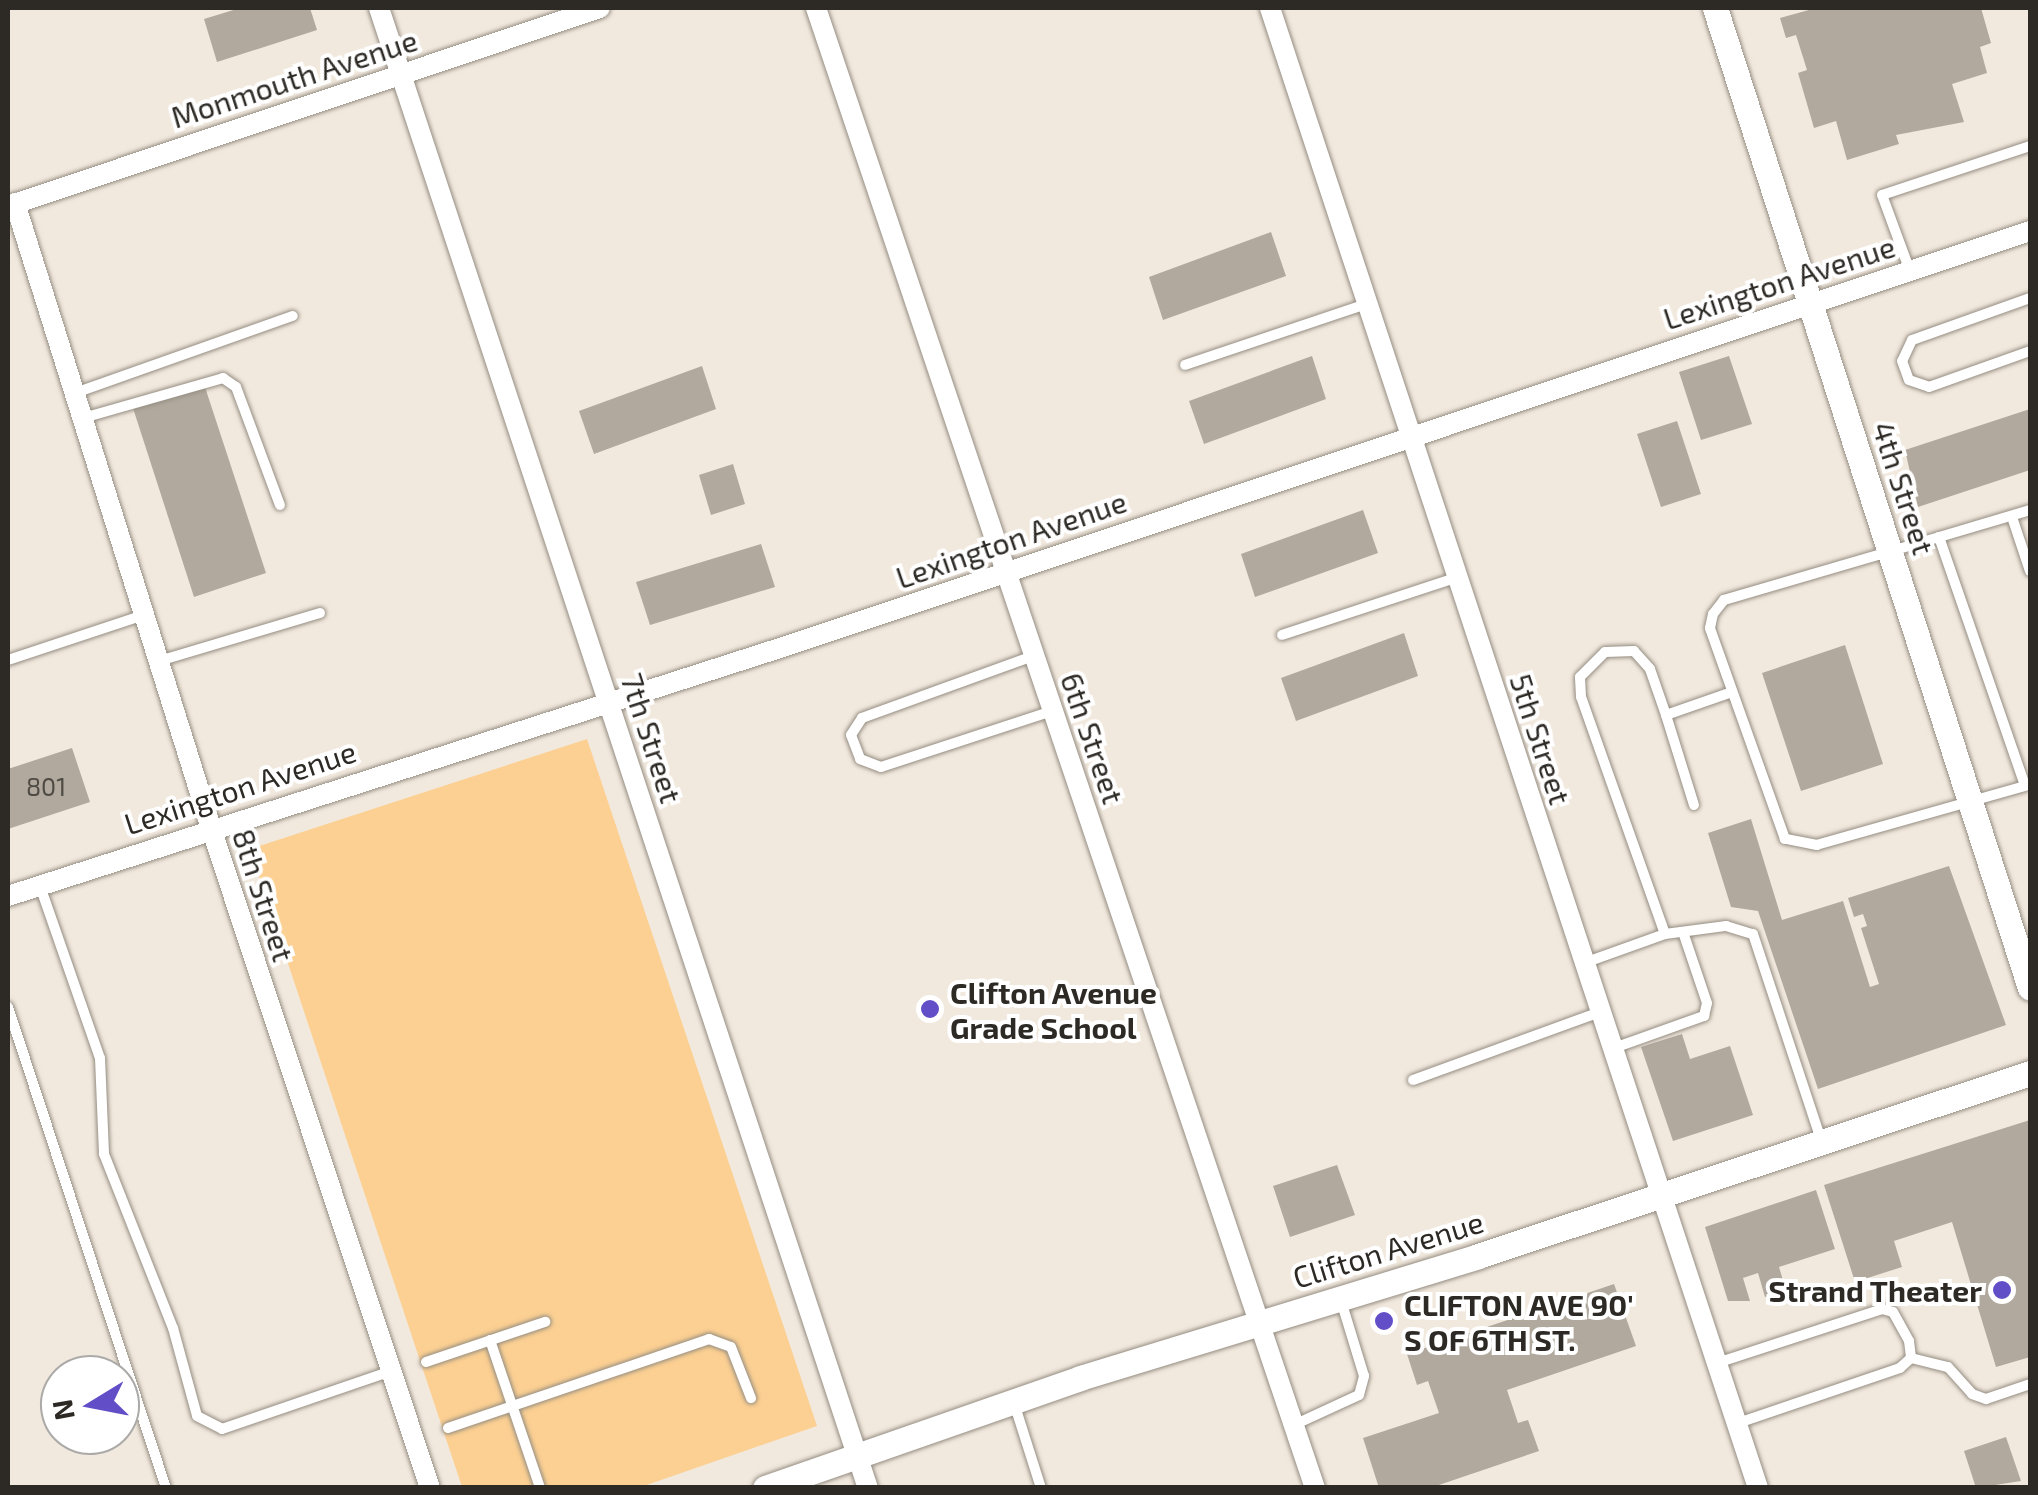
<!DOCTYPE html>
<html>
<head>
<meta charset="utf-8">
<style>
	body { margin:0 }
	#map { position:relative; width:2038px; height:1495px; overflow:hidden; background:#f2e9de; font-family:"Exo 2",sans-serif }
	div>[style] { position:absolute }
	.green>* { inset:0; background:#fcd092 }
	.building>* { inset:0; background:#b1a99e }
	.roads { filter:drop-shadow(0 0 2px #958d82) drop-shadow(0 0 2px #958d82) }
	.service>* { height:10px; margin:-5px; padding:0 5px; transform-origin:5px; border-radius:5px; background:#fff }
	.minor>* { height:20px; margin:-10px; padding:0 10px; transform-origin:10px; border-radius:10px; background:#fff }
	.tertiary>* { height:25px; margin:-12.5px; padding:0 12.5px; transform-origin:12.5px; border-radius:12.5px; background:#fff }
	.dots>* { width:28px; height:28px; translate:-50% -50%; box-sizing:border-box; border:5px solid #fff; border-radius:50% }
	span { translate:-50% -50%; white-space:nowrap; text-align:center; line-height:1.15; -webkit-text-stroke:8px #fff; paint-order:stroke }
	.number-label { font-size:25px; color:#4e4a44 }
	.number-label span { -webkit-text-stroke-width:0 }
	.street-label { font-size:30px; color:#2d2a26 }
	.poi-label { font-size:30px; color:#2d2a26; font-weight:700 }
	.left { translate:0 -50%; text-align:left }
	.right { translate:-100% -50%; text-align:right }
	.frame { position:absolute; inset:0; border:10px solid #2d2a26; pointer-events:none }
	.north { position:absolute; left:40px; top:1355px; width:100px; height:100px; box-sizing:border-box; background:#fff; border:2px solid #abaaa8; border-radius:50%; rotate:260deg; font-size:28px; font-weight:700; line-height:40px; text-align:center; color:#2d2a26 }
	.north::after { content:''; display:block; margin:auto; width:35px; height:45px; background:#624fc8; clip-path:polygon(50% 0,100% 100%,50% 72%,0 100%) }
</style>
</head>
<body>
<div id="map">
	<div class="green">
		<div style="clip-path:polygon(587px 739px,817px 1426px,641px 1487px,462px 1487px,250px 849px)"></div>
	</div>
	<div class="building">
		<div style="clip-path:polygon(240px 8px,310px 8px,317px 30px,217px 62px,204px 19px)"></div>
		<div style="clip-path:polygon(1816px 8px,1981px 8px,1991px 43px,1980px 47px,1987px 73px,1952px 84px,1964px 122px,1896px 135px,1899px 144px,1847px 160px,1836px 121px,1814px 128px,1798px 73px,1807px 70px,1796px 35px,1786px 38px,1780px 18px)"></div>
		<div style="clip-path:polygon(1271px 232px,1286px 276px,1163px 320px,1149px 277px)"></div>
		<div style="clip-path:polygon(1312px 356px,1326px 399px,1204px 444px,1189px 401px)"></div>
		<div style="clip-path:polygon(1729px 356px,1752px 424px,1701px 440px,1679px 372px)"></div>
		<div style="clip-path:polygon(702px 366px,716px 409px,594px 454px,579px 411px)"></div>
		<div style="clip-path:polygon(203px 381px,266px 573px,194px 597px,132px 405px)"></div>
		<div style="clip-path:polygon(2030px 409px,2030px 470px,1918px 507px,1905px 450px)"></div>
		<div style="clip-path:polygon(1677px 421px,1701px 494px,1661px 507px,1637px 434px)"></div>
		<div style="clip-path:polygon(733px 464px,745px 504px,711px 515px,699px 475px)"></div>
		<div style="clip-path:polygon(1363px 510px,1378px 553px,1255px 597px,1241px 554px)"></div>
		<div style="clip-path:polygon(761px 544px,775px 587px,650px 625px,636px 582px)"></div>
		<div style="clip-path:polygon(1404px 633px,1418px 676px,1296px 721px,1281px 678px)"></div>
		<div style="clip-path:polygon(1845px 645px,1883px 764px,1801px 791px,1762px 673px)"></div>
		<div style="clip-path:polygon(72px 748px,90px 802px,8px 829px,8px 769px)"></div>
		<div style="clip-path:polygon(1751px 819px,1782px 920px,1843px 901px,1870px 987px,1879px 984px,1861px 928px,1867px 926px,1863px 914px,1854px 917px,1848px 898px,1949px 866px,2006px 1025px,1818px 1089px,1758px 911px,1731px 907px,1708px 833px)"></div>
		<div style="clip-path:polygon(1682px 1034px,1690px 1059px,1730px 1046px,1753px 1115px,1673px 1141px,1641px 1047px)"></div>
		<div style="clip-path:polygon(2030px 1120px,2030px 1357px,1996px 1367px,1952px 1222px,1894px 1241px,1902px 1267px,1855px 1282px,1824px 1185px)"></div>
		<div style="clip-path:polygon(1337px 1165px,1355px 1215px,1290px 1237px,1273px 1186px)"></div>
		<div style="clip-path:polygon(1816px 1190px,1835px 1249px,1779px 1267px,1786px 1290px,1765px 1297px,1758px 1273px,1743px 1278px,1750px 1301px,1728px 1301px,1705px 1227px)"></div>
		<div style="clip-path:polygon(1614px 1284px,1636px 1346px,1507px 1390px,1518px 1423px,1528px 1420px,1539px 1451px,1430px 1488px,1379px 1488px,1363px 1438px,1439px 1413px,1428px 1381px,1417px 1385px,1407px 1354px)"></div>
		<div style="clip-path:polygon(2006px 1437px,2021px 1481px,1976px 1488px,1964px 1451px)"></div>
	</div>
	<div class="roads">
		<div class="service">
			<div style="left:1910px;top:271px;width:81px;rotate:-110.2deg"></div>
			<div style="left:1882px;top:195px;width:156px;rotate:-18.3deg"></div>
			<div style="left:2030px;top:298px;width:125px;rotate:160.4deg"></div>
			<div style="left:1912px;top:340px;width:23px;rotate:115deg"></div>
			<div style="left:1902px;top:361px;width:20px;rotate:70deg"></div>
			<div style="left:1909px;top:380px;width:21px;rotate:19deg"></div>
			<div style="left:1929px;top:387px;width:107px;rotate:-19.6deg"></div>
			<div style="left:1185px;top:365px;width:191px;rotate:-18.6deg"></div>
			<div style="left:75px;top:393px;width:231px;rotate:-19.5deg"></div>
			<div style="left:83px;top:418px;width:146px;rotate:-15.9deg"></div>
			<div style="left:223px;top:378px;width:16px;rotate:35deg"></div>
			<div style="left:236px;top:387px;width:126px;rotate:69.6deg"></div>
			<div style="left:2012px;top:517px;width:57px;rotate:71.6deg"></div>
			<div style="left:1939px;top:537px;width:263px;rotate:70.9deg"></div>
			<div style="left:2025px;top:786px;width:216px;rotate:164.2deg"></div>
			<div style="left:1817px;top:845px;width:33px;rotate:-169deg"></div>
			<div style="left:1785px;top:839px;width:224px;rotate:-109.6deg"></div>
			<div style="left:1710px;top:628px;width:14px;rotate:-78deg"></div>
			<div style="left:1713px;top:614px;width:18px;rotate:-52deg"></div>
			<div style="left:1724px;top:600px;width:224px;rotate:-16.3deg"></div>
			<div style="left:1939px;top:537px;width:95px;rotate:-16.5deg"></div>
			<div style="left:1282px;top:635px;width:182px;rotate:-18.2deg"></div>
			<div style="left:1033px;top:656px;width:182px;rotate:160.1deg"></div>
			<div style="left:862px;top:718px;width:20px;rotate:123deg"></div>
			<div style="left:851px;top:735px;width:26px;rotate:69deg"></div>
			<div style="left:860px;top:759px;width:22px;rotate:21deg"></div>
			<div style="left:881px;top:767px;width:180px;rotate:-18.1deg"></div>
			<div style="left:8px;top:660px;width:143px;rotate:-18.3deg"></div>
			<div style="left:159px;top:661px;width:168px;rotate:-16.6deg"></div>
			<div style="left:1694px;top:805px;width:94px;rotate:-107.3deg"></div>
			<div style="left:1666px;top:715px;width:70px;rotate:-19.2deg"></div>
			<div style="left:40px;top:886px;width:182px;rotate:70.8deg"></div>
			<div style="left:100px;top:1058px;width:96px;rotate:87.6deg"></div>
			<div style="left:104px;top:1154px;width:187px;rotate:68.4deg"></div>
			<div style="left:173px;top:1328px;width:91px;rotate:74.7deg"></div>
			<div style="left:197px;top:1416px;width:28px;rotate:27deg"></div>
			<div style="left:222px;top:1429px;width:179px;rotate:-18.9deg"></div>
			<div style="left:1665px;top:934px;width:62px;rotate:-7.5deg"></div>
			<div style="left:1726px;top:926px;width:28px;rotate:17deg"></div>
			<div style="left:1753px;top:934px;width:217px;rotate:71.7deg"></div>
			<div style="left:1584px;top:963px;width:86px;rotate:-19.7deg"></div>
			<div style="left:1665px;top:934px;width:251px;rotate:-109.5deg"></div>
			<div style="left:1581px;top:697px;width:20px;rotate:-93deg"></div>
			<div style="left:1580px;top:677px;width:35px;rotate:-45deg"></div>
			<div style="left:1605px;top:652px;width:29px;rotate:-2deg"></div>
			<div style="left:1634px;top:651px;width:24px;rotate:48deg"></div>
			<div style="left:1650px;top:669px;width:49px;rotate:70.8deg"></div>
			<div style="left:8px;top:1007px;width:506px;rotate:71.82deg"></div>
			<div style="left:1614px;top:1048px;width:96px;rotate:-19.6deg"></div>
			<div style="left:1704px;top:1016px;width:13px;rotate:-77deg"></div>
			<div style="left:1707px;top:1003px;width:75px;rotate:-108.7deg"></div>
			<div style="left:1413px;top:1080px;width:199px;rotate:-20deg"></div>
			<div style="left:490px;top:1340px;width:156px;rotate:71.3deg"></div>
			<div style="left:1911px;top:1358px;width:38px;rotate:14deg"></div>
			<div style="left:1948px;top:1367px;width:36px;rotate:48deg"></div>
			<div style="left:1972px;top:1394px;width:15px;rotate:20deg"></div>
			<div style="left:1986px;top:1399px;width:46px;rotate:-18.8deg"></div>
			<div style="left:426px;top:1362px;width:126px;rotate:-18.6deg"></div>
			<div style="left:1717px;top:1363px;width:174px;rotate:-18.1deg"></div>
			<div style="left:1882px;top:1309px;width:11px;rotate:15deg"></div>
			<div style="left:1893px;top:1312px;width:33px;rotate:61deg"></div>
			<div style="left:1909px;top:1341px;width:17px;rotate:83deg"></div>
			<div style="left:1911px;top:1358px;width:15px;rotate:138deg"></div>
			<div style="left:1900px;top:1368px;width:171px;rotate:161.2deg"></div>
			<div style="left:1014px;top:1403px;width:89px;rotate:72.4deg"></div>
			<div style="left:1296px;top:1424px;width:69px;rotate:-24.7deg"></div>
			<div style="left:1359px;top:1395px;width:20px;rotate:-75deg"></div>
			<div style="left:1364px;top:1376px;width:78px;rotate:-107deg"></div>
			<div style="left:448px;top:1428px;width:276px;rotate:-18.8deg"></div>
			<div style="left:709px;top:1339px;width:23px;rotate:20deg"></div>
			<div style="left:731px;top:1347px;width:55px;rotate:68.6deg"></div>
		</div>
		<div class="minor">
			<div style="left:379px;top:8px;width:1559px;rotate:71.72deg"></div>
			<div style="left:816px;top:8px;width:1562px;rotate:71.37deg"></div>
			<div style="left:1270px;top:8px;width:1558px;rotate:71.75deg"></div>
			<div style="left:15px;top:203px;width:655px;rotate:72.59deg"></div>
			<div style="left:211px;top:828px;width:695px;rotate:71.64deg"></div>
			<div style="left:8px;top:206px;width:624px;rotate:-18.49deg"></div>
			<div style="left:8px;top:896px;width:814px;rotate:-17.81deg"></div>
			<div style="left:783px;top:647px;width:1315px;rotate:-18.45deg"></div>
		</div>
		<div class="tertiary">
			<div style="left:1715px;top:8px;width:1029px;rotate:72.18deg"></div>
			<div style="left:765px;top:1488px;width:334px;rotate:-19.2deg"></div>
			<div style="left:1080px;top:1378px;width:416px;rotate:-17deg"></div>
			<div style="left:1478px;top:1256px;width:582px;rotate:-18.34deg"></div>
		</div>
	</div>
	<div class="dots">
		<div style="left:930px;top:1009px;background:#624fc8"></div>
		<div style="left:2002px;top:1290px;background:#624fc8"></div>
		<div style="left:1384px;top:1321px;background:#624fc8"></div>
	</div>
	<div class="number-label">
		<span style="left:46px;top:786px">801</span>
	</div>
	<div class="street-label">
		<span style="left:294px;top:78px;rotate:-18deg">Monmouth Avenue</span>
		<span style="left:1779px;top:282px;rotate:-18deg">Lexington Avenue</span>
		<span style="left:1904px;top:488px;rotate:72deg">4th Street</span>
		<span style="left:1011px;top:539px;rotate:-19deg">Lexington Avenue</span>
		<span style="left:652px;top:738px;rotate:72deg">7th Street</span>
		<span style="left:1093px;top:738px;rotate:71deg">6th Street</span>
		<span style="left:1541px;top:739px;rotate:72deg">5th Street</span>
		<span style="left:240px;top:787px;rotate:-18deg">Lexington Avenue</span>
		<span style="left:264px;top:895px;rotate:72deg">8th Street</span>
		<span style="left:1388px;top:1249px;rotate:-17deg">Clifton Avenue</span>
	</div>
	<div class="poi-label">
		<span class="left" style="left:950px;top:1009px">Clifton Avenue<br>Grade School</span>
		<span class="right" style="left:1982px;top:1290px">Strand Theater</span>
		<span class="left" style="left:1404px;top:1321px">CLIFTON AVE 90'<br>S OF 6TH ST.</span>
	</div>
	<div class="frame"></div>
	<div class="north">N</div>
</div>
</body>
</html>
